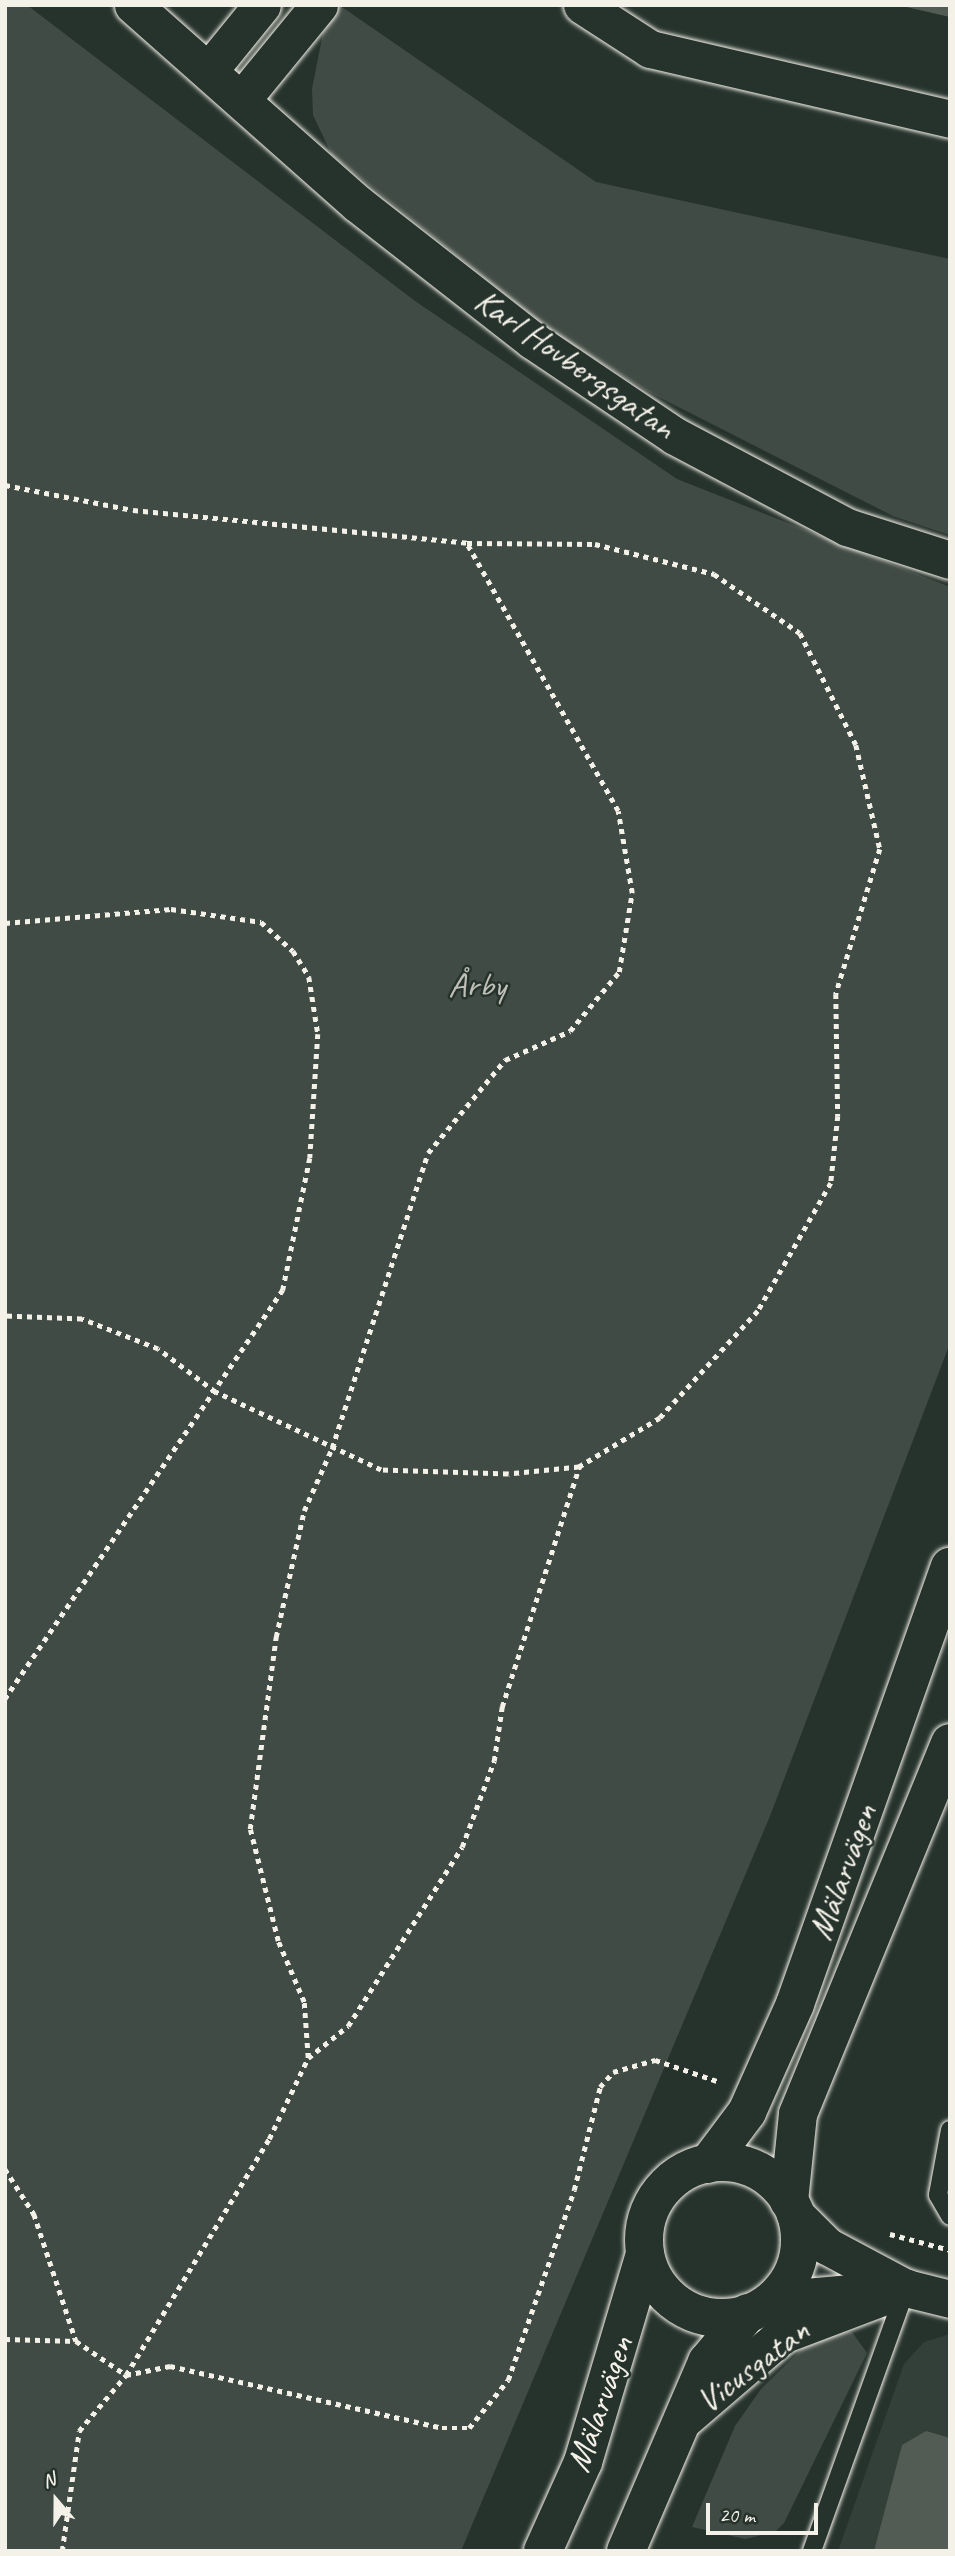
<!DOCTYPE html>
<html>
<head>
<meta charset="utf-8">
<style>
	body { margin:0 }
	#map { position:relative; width:955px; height:2556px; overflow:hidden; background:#26332d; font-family:Caveat,sans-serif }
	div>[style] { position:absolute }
	.built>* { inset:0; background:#333f39 }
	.green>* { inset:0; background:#414b45 }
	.building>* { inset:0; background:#525c55 }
	.path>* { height:4.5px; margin-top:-2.25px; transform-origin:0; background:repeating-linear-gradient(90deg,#f4f1e8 0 5px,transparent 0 10px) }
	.roads { filter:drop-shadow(0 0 2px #f4f1e8) drop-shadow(0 0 2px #f4f1e8) }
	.service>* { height:18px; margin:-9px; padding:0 9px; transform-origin:9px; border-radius:9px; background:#26332d }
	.minor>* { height:37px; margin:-18.5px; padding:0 18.5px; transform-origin:18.5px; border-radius:18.5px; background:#26332d }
	.secondary>* { height:38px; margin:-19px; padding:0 19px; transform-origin:19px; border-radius:19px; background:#26332d }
	.secondary>.ring { margin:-19px; padding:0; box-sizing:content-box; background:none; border:38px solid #26332d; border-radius:50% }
	span { translate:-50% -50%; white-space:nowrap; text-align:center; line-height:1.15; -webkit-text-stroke:5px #26332d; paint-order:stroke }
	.street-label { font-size:35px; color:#f4f1e8 }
	.park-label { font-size:35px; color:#bebfb7 }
	.frame { position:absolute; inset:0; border:7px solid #f4f1e8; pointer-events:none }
	.north { position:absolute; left:21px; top:2465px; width:70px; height:70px; -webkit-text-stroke:5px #26332d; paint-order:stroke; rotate:340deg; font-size:19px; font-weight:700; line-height:28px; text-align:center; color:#f4f1e8 }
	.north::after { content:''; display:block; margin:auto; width:24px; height:32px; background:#f4f1e8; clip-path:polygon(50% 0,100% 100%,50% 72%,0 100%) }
	.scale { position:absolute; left:706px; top:2503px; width:112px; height:32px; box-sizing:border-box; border:4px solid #f4f1e8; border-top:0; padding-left:9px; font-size:21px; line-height:24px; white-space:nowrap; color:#f4f1e8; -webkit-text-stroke:5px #26332d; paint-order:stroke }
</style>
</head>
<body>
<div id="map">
	<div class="built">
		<div style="clip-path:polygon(950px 2334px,950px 2551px,838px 2551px,904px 2364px,924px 2342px)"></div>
	</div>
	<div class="green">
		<div style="clip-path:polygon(5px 5px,27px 5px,415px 301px,677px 479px,950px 587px,950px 1343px,770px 1816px,461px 2551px,5px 2551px)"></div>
		<div style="clip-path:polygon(339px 5px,596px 182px,950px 259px,950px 535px,893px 516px,647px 391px,555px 334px,332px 155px,313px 115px,312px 89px,323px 33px)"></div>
		<div style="clip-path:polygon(842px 2332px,852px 2332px,867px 2353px,784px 2523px,775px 2532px,745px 2539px,692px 2527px,735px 2426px,761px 2389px,805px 2346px)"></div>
	</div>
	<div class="building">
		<div style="clip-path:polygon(902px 5px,950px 5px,950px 17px,902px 6px)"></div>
		<div style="clip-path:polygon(926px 2431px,950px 2438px,950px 2551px,874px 2551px,902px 2445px)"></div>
	</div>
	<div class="path">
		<div style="left:5px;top:485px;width:130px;rotate:11.1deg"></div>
		<div style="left:133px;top:510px;width:336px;rotate:5.6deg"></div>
		<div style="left:467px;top:543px;width:128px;rotate:0.4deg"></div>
		<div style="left:595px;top:544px;width:123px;rotate:14.1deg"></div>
		<div style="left:714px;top:574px;width:104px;rotate:34.5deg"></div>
		<div style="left:800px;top:633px;width:125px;rotate:63.4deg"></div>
		<div style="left:856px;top:745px;width:107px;rotate:77deg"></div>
		<div style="left:880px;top:849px;width:152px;rotate:106.9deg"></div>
		<div style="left:836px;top:994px;width:122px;rotate:89.1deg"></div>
		<div style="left:838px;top:1116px;width:67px;rotate:96deg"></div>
		<div style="left:831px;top:1183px;width:147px;rotate:119.7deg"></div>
		<div style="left:758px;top:1311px;width:145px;rotate:132.5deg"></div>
		<div style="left:660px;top:1418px;width:95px;rotate:148.8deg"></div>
		<div style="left:579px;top:1467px;width:71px;rotate:174.4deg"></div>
		<div style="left:508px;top:1474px;width:127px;rotate:-178.2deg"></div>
		<div style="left:381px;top:1470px;width:183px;rotate:-154.8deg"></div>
		<div style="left:215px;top:1392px;width:71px;rotate:-143deg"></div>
		<div style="left:158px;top:1349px;width:82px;rotate:-158.5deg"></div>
		<div style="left:82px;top:1319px;width:77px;rotate:-177.8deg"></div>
		<div style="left:5px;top:923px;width:167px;rotate:-4.8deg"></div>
		<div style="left:171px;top:909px;width:91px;rotate:8.2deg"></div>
		<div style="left:261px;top:922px;width:43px;rotate:42.2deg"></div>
		<div style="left:293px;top:951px;width:31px;rotate:58deg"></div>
		<div style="left:309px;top:977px;width:58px;rotate:81deg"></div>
		<div style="left:318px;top:1034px;width:124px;rotate:93.7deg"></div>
		<div style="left:310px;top:1158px;width:135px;rotate:101.6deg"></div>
		<div style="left:283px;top:1290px;width:495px;rotate:124.2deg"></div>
		<div style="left:308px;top:2058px;width:51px;rotate:-38.7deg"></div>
		<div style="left:348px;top:2026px;width:212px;rotate:-57.5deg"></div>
		<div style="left:462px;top:1847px;width:92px;rotate:-69.6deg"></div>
		<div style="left:494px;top:1761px;width:55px;rotate:-81.6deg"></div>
		<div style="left:502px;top:1707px;width:252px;rotate:-72.2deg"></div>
		<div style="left:5px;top:2169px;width:54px;rotate:57.2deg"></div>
		<div style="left:34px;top:2214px;width:134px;rotate:71.7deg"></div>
		<div style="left:890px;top:2234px;width:62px;rotate:14.9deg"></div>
		<div style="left:5px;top:2339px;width:71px;rotate:1.6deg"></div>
		<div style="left:76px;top:2341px;width:60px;rotate:34.2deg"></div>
		<div style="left:126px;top:2375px;width:45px;rotate:-11.6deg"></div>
		<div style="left:170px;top:2366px;width:279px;rotate:12.8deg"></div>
		<div style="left:442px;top:2428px;width:27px"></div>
		<div style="left:469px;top:2428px;width:62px;rotate:-50.9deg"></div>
		<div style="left:508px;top:2380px;width:201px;rotate:-70.8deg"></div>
		<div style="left:574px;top:2190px;width:106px;rotate:-75.8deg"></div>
		<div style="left:600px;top:2087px;width:20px;rotate:-49deg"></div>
		<div style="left:613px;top:2072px;width:44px;rotate:-15.9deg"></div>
		<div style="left:655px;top:2060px;width:69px;rotate:18.7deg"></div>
		<div style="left:62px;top:2551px;width:121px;rotate:-81.9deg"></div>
		<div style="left:79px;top:2431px;width:73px;rotate:-50deg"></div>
		<div style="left:126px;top:2375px;width:276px;rotate:-58.8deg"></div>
		<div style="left:269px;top:2139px;width:90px;rotate:-64.3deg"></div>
		<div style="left:308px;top:2058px;width:56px;rotate:-94.1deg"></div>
		<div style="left:304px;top:2002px;width:66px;rotate:-113.1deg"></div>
		<div style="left:278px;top:1941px;width:115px;rotate:-104deg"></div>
		<div style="left:250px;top:1829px;width:194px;rotate:-82.3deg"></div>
		<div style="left:276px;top:1637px;width:129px;rotate:-77.5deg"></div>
		<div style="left:304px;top:1511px;width:69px;rotate:-66deg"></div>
		<div style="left:332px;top:1448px;width:310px;rotate:-72deg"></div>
		<div style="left:428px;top:1153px;width:121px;rotate:-50.4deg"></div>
		<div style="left:505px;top:1060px;width:71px;rotate:-24deg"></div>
		<div style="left:570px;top:1031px;width:77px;rotate:-50.3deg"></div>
		<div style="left:619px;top:972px;width:80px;rotate:-80.7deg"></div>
		<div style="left:632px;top:893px;width:83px;rotate:-99.7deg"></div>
		<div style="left:618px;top:811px;width:307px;rotate:-119.5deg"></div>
	</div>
	<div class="roads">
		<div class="service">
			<div style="left:950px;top:2130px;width:66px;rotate:100.5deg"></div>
			<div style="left:938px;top:2195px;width:24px;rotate:60deg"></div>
			<div style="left:812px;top:2551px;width:279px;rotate:-70.3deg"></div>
		</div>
		<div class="minor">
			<div style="left:133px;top:5px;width:300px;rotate:41.5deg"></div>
			<div style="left:358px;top:204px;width:221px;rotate:38deg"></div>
			<div style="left:532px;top:340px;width:172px;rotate:33.9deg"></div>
			<div style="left:675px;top:436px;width:195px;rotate:27.9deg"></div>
			<div style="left:847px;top:527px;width:108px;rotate:17.8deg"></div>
			<div style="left:582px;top:5px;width:81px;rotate:32.9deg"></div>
			<div style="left:650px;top:49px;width:308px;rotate:13.1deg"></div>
			<div style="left:210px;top:69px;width:82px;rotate:-50.9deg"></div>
			<div style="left:243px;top:98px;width:120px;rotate:-50.7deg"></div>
			<div style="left:795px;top:2214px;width:45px;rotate:45deg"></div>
			<div style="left:827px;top:2246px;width:85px;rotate:28.1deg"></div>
			<div style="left:772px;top:2300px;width:135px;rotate:-5.1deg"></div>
			<div style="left:906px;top:2288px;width:45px;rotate:14deg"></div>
			<div style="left:682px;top:2421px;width:132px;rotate:-40.7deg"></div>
			<div style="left:782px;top:2335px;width:133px;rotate:-20.8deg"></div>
		</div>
		<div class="secondary">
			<div class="ring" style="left:644px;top:2162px;width:118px;height:118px"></div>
			<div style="left:708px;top:2164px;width:65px;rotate:-53.1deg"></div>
			<div style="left:747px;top:2112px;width:118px;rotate:-66deg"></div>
			<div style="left:795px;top:2004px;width:464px;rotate:-70.5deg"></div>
			<div style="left:789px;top:2201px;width:87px;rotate:-84.1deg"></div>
			<div style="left:798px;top:2114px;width:401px;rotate:-67.7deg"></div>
			<div style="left:543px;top:2551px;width:98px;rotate:-65.8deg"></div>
			<div style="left:583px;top:2462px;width:217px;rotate:-73.4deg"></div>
			<div style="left:626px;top:2551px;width:206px;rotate:-66.8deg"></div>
			<div style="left:707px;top:2362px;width:64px;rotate:-50.1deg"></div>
		</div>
	</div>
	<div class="street-label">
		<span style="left:575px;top:364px;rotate:35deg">Karl Hovbergsgatan</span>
		<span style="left:843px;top:1872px;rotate:-70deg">Mälarvägen</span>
		<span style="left:753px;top:2366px;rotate:-37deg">Vicusgatan</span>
		<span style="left:600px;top:2404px;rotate:-71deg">Mälarvägen</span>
	</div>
	<div class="park-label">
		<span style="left:477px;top:985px">Årby</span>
	</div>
	<div class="frame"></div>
	<div class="north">N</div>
	<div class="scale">20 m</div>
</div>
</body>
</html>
